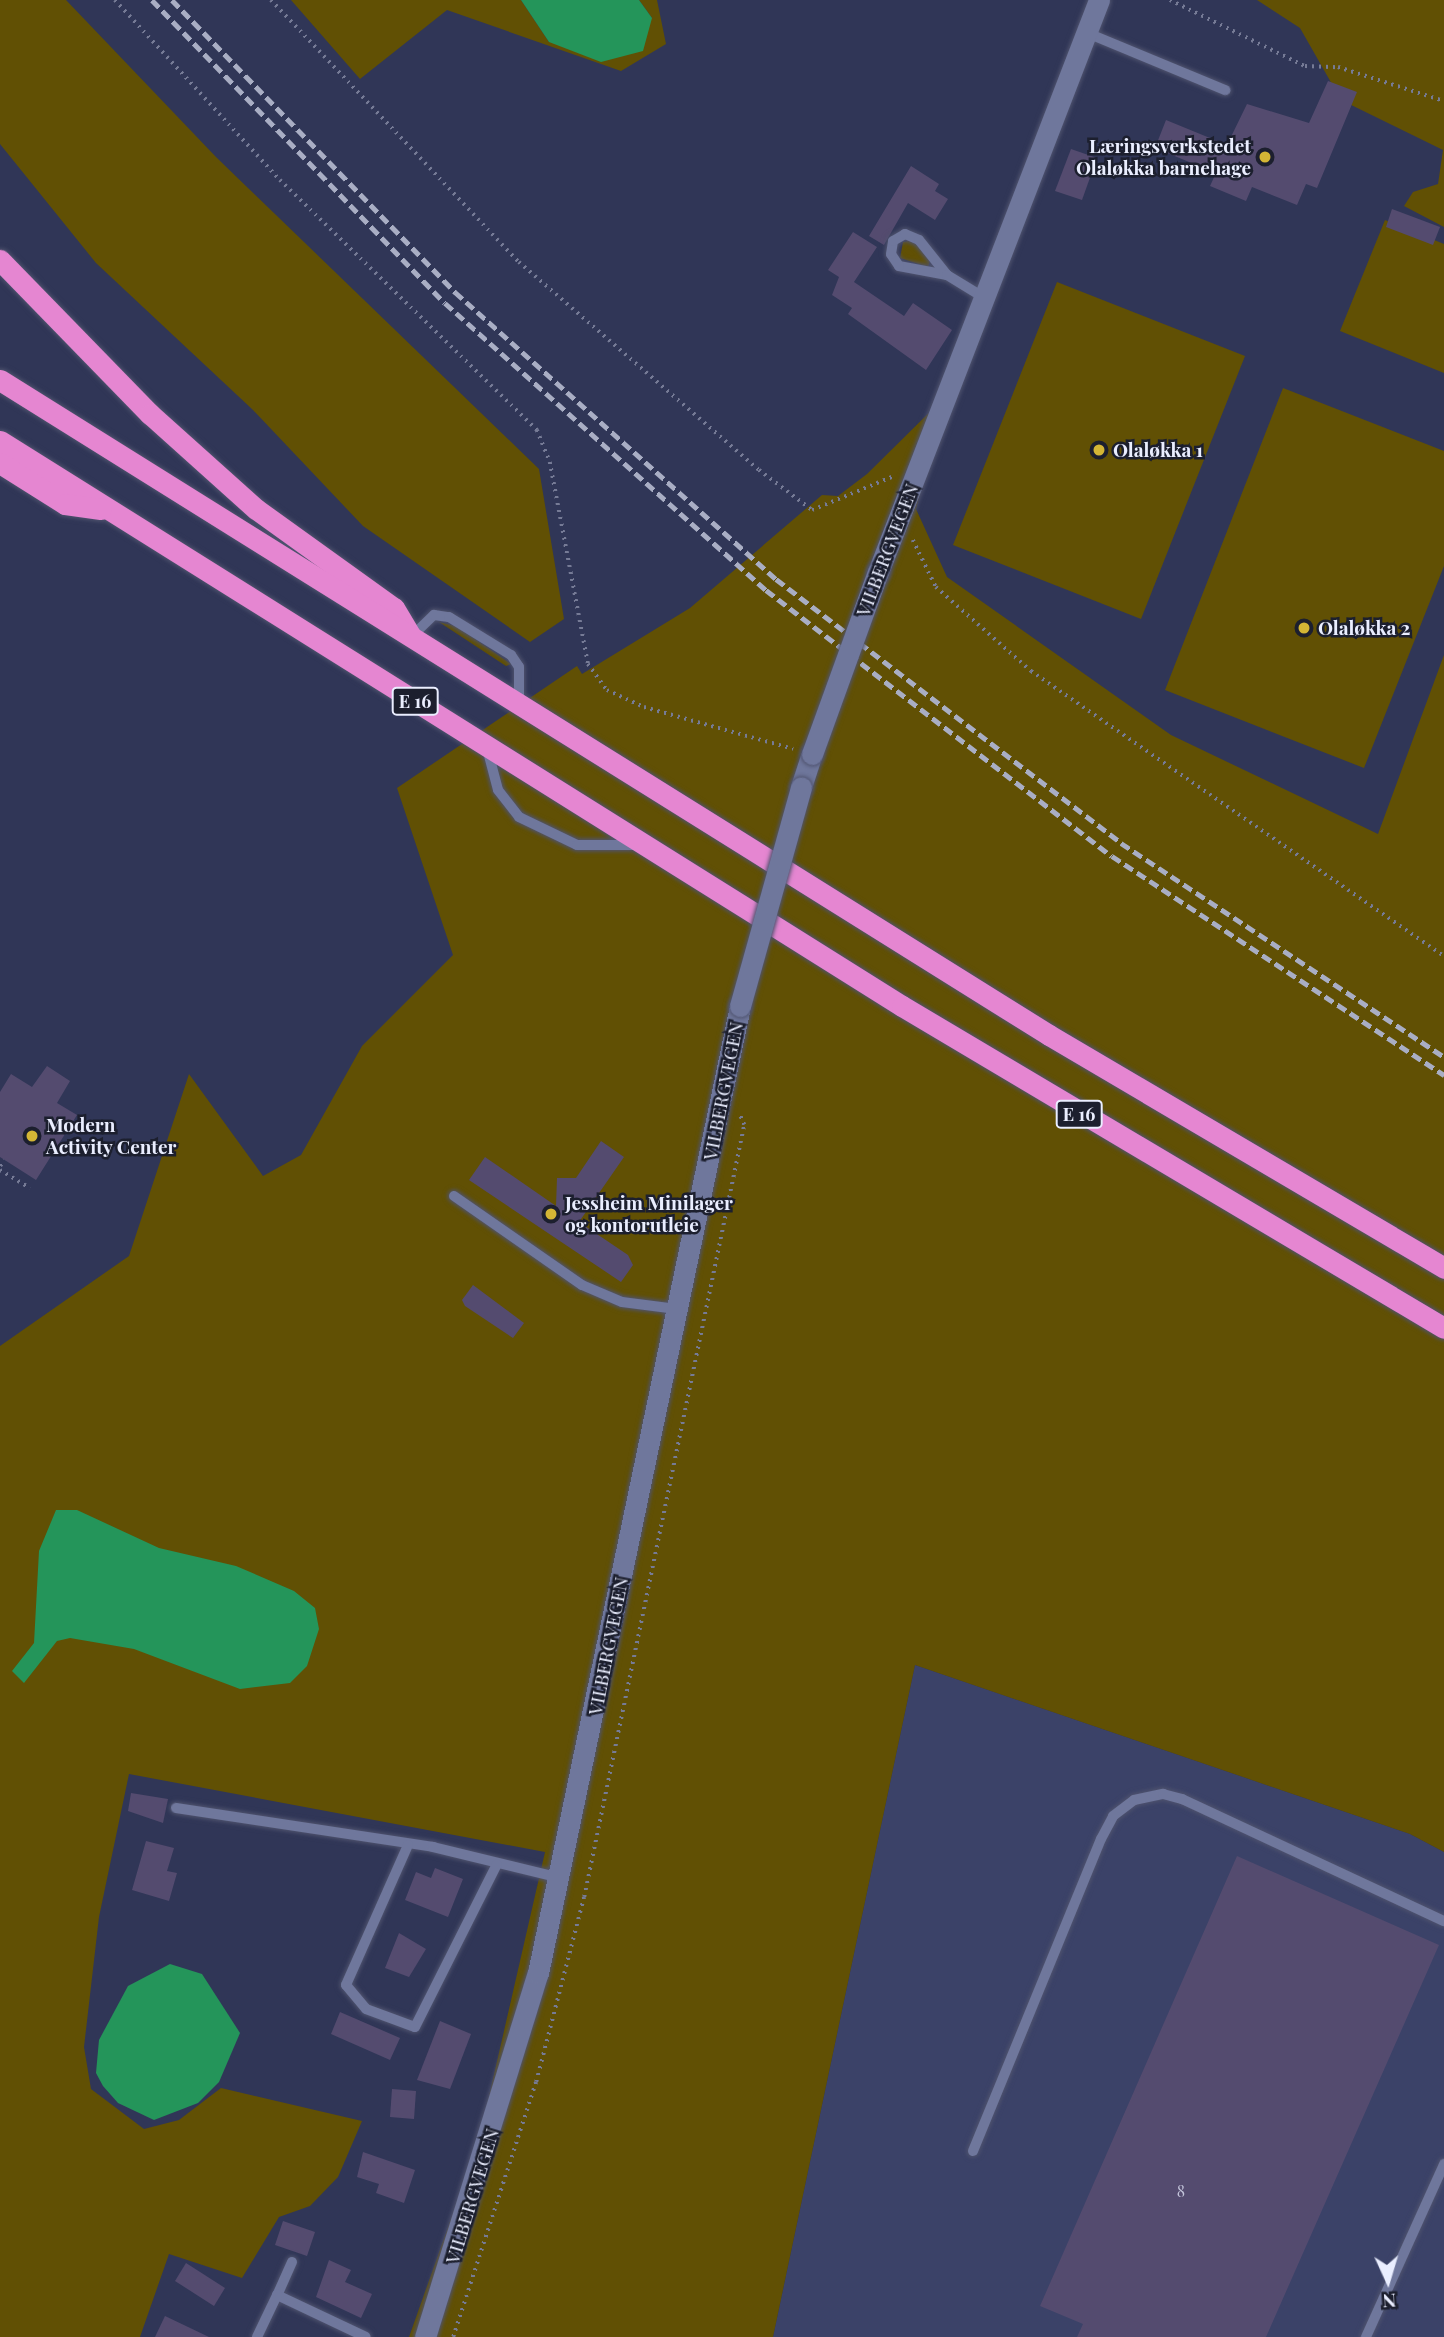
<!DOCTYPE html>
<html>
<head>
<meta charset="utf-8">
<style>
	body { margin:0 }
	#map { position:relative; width:1444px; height:2337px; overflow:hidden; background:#303657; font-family:"Playfair Display",serif }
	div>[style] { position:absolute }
	.built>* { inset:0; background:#3b4268 }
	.green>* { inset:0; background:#615004 }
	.water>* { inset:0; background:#24955a }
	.building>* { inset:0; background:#544b6f }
	.path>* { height:3.5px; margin-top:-1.75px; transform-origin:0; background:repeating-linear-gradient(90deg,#767b96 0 2px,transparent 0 7px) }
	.roads { filter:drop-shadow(0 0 2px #4f536e) drop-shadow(0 0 2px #4f536e) }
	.lane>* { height:10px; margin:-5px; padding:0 5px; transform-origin:5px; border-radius:5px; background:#6f779c }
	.secondary>* { height:21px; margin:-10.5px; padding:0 10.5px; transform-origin:10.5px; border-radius:10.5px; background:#6f779c }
	.highway>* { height:21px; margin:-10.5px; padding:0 10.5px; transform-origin:10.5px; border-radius:10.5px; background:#e586d1 }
	.rail>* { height:5px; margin-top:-2.5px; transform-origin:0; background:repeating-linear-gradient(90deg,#a9aec4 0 10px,transparent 0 15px) }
	.bridges { filter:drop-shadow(0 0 2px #4f536e) drop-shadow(0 0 2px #4f536e) }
	.secondary-bridge>* { height:21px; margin:-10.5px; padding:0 10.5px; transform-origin:10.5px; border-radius:10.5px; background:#6f779c }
	.dots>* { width:19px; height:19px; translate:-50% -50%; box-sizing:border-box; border:4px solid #1c1f2e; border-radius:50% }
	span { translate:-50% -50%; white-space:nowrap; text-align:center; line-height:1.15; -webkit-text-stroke:5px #1c1f2e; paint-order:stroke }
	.number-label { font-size:16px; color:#c4c5db }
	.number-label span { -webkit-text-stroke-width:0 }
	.shield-label span { padding:2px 5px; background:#1c1f2e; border:2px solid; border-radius:5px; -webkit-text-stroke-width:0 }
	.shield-label { font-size:18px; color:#eaeeff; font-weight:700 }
	.poi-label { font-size:19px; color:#eaeeff; font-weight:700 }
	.right { translate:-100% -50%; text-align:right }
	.left { translate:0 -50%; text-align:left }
	.street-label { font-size:19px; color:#eaeeff }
	.north { position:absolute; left:1353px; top:2246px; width:70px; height:70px; -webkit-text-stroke:5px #1c1f2e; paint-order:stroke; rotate:176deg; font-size:19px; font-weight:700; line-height:28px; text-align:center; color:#eaeeff }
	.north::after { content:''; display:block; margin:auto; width:24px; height:32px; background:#eaeeff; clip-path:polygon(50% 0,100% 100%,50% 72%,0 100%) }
</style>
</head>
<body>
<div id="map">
	<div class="built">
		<div style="clip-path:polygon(915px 1665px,1410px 1834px,1444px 1852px,1444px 2337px,773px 2337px)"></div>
	</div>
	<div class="green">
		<div style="clip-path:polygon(0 0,66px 0,216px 157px,539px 469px,564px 619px,530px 642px,363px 526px,253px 410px,96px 263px,0 144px)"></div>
		<div style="clip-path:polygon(291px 0,521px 0,549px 42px,652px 18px,639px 0,657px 0,666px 44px,621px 71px,447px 10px,360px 79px)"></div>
		<div style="clip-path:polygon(1257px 0,1444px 0,1444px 227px,1404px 206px,1413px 192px,1438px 184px,1443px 150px,1341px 100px,1300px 28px)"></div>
		<div style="clip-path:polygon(1385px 220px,1444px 244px,1444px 373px,1340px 331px)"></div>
		<div style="clip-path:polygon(914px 240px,930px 261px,928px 267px,900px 258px,903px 242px)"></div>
		<div style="clip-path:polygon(1057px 282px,1245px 356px,1141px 619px,953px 545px)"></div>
		<div style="clip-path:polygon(1283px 388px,1444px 451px,1444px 566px,1364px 768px,1165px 690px)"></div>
		<div style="clip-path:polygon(947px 395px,916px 509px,947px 577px,1171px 735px,1378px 834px,1444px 655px,1444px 1852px,1410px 1834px,915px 1665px,773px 2337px,409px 2337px,479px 2140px,545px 1852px,129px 1774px,99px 1917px,84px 2047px,91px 2089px,144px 2129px,179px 2120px,221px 2088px,362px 2121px,338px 2177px,310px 2206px,279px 2217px,242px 2278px,169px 2254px,140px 2337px,0 2337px,0 1346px,129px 1256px,189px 1074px,263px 1176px,301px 1155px,362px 1046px,453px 955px,397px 788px,577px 666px,582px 674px,690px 608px,822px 495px,838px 496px,867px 474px)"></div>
		<div style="clip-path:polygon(439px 622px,456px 626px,511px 664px,506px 666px)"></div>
	</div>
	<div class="water">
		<div style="clip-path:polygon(521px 0,639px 0,652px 18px,643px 51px,601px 62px,549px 42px)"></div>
		<div style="clip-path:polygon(56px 1510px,77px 1510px,159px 1548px,236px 1566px,294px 1591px,315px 1608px,319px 1629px,307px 1666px,290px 1683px,240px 1689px,134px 1649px,70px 1638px,57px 1641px,24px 1683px,12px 1671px,34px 1643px,39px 1551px)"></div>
		<div style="clip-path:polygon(170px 1964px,202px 1974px,240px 2033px,219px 2082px,198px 2103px,154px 2120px,118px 2103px,103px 2086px,96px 2073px,99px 2040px,128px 1986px)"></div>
	</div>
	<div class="building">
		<div style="clip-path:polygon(1328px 81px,1357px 92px,1317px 188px,1306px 184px,1297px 205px,1252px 187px,1246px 201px,1210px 186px,1216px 173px,1155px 148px,1166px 120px,1227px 145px,1247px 104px,1309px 123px)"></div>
		<div style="clip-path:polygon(1071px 149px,1097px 158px,1082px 200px,1055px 191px)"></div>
		<div style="clip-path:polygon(911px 166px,939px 184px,935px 191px,948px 199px,935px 220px,908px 203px,884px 245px,869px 236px)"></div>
		<div style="clip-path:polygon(1392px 209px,1440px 227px,1433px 245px,1386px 227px)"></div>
		<div style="clip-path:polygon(853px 232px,877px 247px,854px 282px,904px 316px,913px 303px,952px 330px,926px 370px,848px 314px,852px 308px,832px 295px,839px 277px,828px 270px)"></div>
		<div style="clip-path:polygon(47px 1066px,70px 1081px,57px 1103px,77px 1115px,36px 1180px,0 1157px,0 1092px,11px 1074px,32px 1087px)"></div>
		<div style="clip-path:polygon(601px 1141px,624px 1157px,579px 1222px,628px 1255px,633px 1265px,621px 1282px,469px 1180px,485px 1157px,556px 1206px,557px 1178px,576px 1178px)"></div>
		<div style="clip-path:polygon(473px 1285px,524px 1323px,513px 1338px,465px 1306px,462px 1300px)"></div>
		<div style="clip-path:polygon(131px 1793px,168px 1799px,163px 1823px,128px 1811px)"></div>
		<div style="clip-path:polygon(146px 1841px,174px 1848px,167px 1871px,177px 1873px,169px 1901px,132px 1890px)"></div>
		<div style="clip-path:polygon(1237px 1856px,1439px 1945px,1266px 2337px,1077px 2337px,1083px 2324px,1040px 2306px)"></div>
		<div style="clip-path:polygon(435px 1868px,463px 1879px,448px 1917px,405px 1900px,416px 1872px,431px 1878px)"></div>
		<div style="clip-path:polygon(399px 1933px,426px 1949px,409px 1977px,385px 1968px)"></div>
		<div style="clip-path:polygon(340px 2012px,400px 2038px,390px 2060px,331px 2034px)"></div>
		<div style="clip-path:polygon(440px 2021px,471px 2034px,450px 2089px,417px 2080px)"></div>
		<div style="clip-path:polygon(392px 2089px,416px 2091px,414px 2119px,390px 2117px)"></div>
		<div style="clip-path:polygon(363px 2152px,415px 2170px,404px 2203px,376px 2193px,379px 2184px,357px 2177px)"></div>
		<div style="clip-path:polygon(283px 2221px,315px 2232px,307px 2256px,275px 2245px)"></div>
		<div style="clip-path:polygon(329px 2260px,351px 2270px,345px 2282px,372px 2294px,361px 2318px,316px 2297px)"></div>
		<div style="clip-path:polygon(186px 2263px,225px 2288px,214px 2306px,175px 2281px)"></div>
		<div style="clip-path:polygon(165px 2316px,209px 2337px,155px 2337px)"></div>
	</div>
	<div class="path">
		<div style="left:115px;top:0;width:244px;rotate:47.5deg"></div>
		<div style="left:280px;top:180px;width:359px;rotate:44.2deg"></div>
		<div style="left:537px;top:430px;width:35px;rotate:68deg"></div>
		<div style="left:550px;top:462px;width:206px;rotate:79.3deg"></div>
		<div style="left:588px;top:664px;width:32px;rotate:54deg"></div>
		<div style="left:607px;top:690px;width:41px;rotate:24.7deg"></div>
		<div style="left:644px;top:707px;width:155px;rotate:15.7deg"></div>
		<div style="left:271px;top:0;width:361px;rotate:46.6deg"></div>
		<div style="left:519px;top:262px;width:318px;rotate:40.9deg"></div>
		<div style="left:759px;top:470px;width:66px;rotate:37deg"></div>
		<div style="left:812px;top:510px;width:89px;rotate:-22.5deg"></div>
		<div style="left:1170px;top:0;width:150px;rotate:26.1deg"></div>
		<div style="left:1305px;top:66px;width:33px;rotate:2deg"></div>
		<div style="left:1338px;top:67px;width:111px;rotate:17.8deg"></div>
		<div style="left:913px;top:540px;width:52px;rotate:63.9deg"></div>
		<div style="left:936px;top:587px;width:127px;rotate:41.5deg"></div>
		<div style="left:1031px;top:671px;width:502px;rotate:34.61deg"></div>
		<div style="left:0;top:1166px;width:7px;rotate:-56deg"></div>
		<div style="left:0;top:1170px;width:35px;rotate:31deg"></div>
		<div style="left:453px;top:2337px;width:268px;rotate:-72deg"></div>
		<div style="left:536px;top:2082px;width:191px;rotate:-75.5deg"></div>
		<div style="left:584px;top:1897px;width:788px;rotate:-78.29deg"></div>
		<div style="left:744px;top:1125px;width:13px;rotate:-113deg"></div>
	</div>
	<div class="roads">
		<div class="lane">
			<div style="left:1085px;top:32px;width:152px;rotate:22.5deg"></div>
			<div style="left:947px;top:275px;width:49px;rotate:-169.4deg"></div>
			<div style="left:899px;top:266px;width:14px;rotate:-124deg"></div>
			<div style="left:891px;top:254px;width:13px;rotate:-81deg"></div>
			<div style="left:893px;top:241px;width:14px;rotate:-30deg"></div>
			<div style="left:905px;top:234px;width:15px;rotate:23deg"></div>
			<div style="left:919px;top:240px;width:45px;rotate:51.3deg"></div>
			<div style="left:947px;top:275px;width:42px;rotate:31.4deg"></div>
			<div style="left:411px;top:637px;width:32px;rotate:-44deg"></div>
			<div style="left:434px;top:615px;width:15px;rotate:8deg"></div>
			<div style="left:449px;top:617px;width:73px;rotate:31.5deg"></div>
			<div style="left:511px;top:655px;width:14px;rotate:56deg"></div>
			<div style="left:519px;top:667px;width:38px;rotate:90deg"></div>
			<div style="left:487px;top:748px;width:43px;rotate:75.3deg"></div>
			<div style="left:498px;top:790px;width:34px;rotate:52deg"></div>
			<div style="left:519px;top:817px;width:64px;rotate:25.8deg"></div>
			<div style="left:577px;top:845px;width:64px"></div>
			<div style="left:454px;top:1196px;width:156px;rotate:34.8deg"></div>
			<div style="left:582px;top:1285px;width:43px;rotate:23deg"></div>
			<div style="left:622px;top:1302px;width:55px;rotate:7.3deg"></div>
			<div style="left:176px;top:1808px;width:260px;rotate:8.6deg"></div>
			<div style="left:433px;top:1847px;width:131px;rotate:13.7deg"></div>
			<div style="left:408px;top:1845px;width:153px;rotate:113.9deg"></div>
			<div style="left:346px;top:1985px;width:31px;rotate:50deg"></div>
			<div style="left:366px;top:2009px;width:52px;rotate:20.2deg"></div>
			<div style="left:415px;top:2027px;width:182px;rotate:-63.3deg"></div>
			<div style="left:973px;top:2151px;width:337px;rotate:-67.7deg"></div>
			<div style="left:1101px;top:1839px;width:26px;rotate:-62deg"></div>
			<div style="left:1113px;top:1816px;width:26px;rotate:-37deg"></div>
			<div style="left:1134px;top:1800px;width:30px;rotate:-12deg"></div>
			<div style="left:1163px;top:1794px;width:20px;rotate:15deg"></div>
			<div style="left:1182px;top:1799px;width:289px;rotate:25deg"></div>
			<div style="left:292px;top:2262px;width:36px;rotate:114deg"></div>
			<div style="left:277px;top:2295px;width:98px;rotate:25.3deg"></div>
			<div style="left:257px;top:2337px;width:47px;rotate:-64.5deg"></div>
			<div style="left:1366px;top:2337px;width:190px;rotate:-65.7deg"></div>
		</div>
		<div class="secondary">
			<div style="left:878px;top:572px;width:613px;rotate:-68.88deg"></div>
			<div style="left:801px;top:787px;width:35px;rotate:-72deg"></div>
			<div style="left:425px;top:2337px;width:381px;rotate:-72.8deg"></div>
			<div style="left:538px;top:1973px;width:988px;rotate:-78.2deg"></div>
		</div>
		<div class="highway">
			<div style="left:0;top:260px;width:215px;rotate:45.8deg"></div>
			<div style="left:150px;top:414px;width:142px;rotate:41.9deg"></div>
			<div style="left:256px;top:509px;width:170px;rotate:35.7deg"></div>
			<div style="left:394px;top:608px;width:31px;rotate:59deg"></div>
			<div style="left:0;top:380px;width:1237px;rotate:31.98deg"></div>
			<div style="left:1049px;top:1035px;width:459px;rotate:30.5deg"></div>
			<div style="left:0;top:441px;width:1064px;rotate:32.06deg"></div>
			<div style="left:902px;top:1006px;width:630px;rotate:30.71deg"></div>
			<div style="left:0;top:463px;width:77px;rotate:32.2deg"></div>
			<div style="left:65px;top:504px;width:36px;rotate:8deg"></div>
		</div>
	</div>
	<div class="rail">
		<div style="left:152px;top:0;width:421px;rotate:46deg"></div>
		<div style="left:445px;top:303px;width:431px;rotate:41.8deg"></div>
		<div style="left:766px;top:590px;width:436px;rotate:37.6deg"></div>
		<div style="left:1112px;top:856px;width:398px;rotate:33.4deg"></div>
		<div style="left:172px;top:0;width:407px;rotate:45.9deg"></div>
		<div style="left:455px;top:292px;width:431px;rotate:41.8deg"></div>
		<div style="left:776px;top:579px;width:434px;rotate:37.4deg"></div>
		<div style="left:1121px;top:843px;width:387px;rotate:33.5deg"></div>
	</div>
	<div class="bridges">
		<div class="secondary-bridge">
			<div style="left:812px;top:754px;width:194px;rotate:-70.1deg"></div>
			<div style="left:740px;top:1006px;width:227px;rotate:-74.4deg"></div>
		</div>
	</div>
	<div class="dots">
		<div style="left:1265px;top:157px;background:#d4b635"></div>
		<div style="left:1099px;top:450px;background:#d4b635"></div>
		<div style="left:1304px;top:628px;background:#d4b635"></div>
		<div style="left:32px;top:1136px;background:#d4b635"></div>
		<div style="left:551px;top:1214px;background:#d4b635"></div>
	</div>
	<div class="number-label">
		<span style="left:1181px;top:2191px">8</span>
	</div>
	<div class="shield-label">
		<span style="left:415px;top:701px">E 16</span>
		<span style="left:1079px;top:1114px">E 16</span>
	</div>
	<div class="poi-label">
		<span class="right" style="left:1251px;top:157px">Læringsverkstedet<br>Olaløkka barnehage</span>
		<span class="left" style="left:1113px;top:450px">Olaløkka 1</span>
		<span class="left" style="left:1318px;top:628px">Olaløkka 2</span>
		<span class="left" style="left:46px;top:1136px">Modern<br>Activity Center</span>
		<span class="left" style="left:565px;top:1214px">Jessheim Minilager<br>og kontorutleie</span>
	</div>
	<div class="street-label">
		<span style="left:887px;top:550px;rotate:-69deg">VILBERGVEGEN</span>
		<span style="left:723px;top:1091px;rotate:-79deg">VILBERGVEGEN</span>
		<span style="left:608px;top:1646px;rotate:-79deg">VILBERGVEGEN</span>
		<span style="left:472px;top:2196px;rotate:-73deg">VILBERGVEGEN</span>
	</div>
	<div class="north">N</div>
</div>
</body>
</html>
